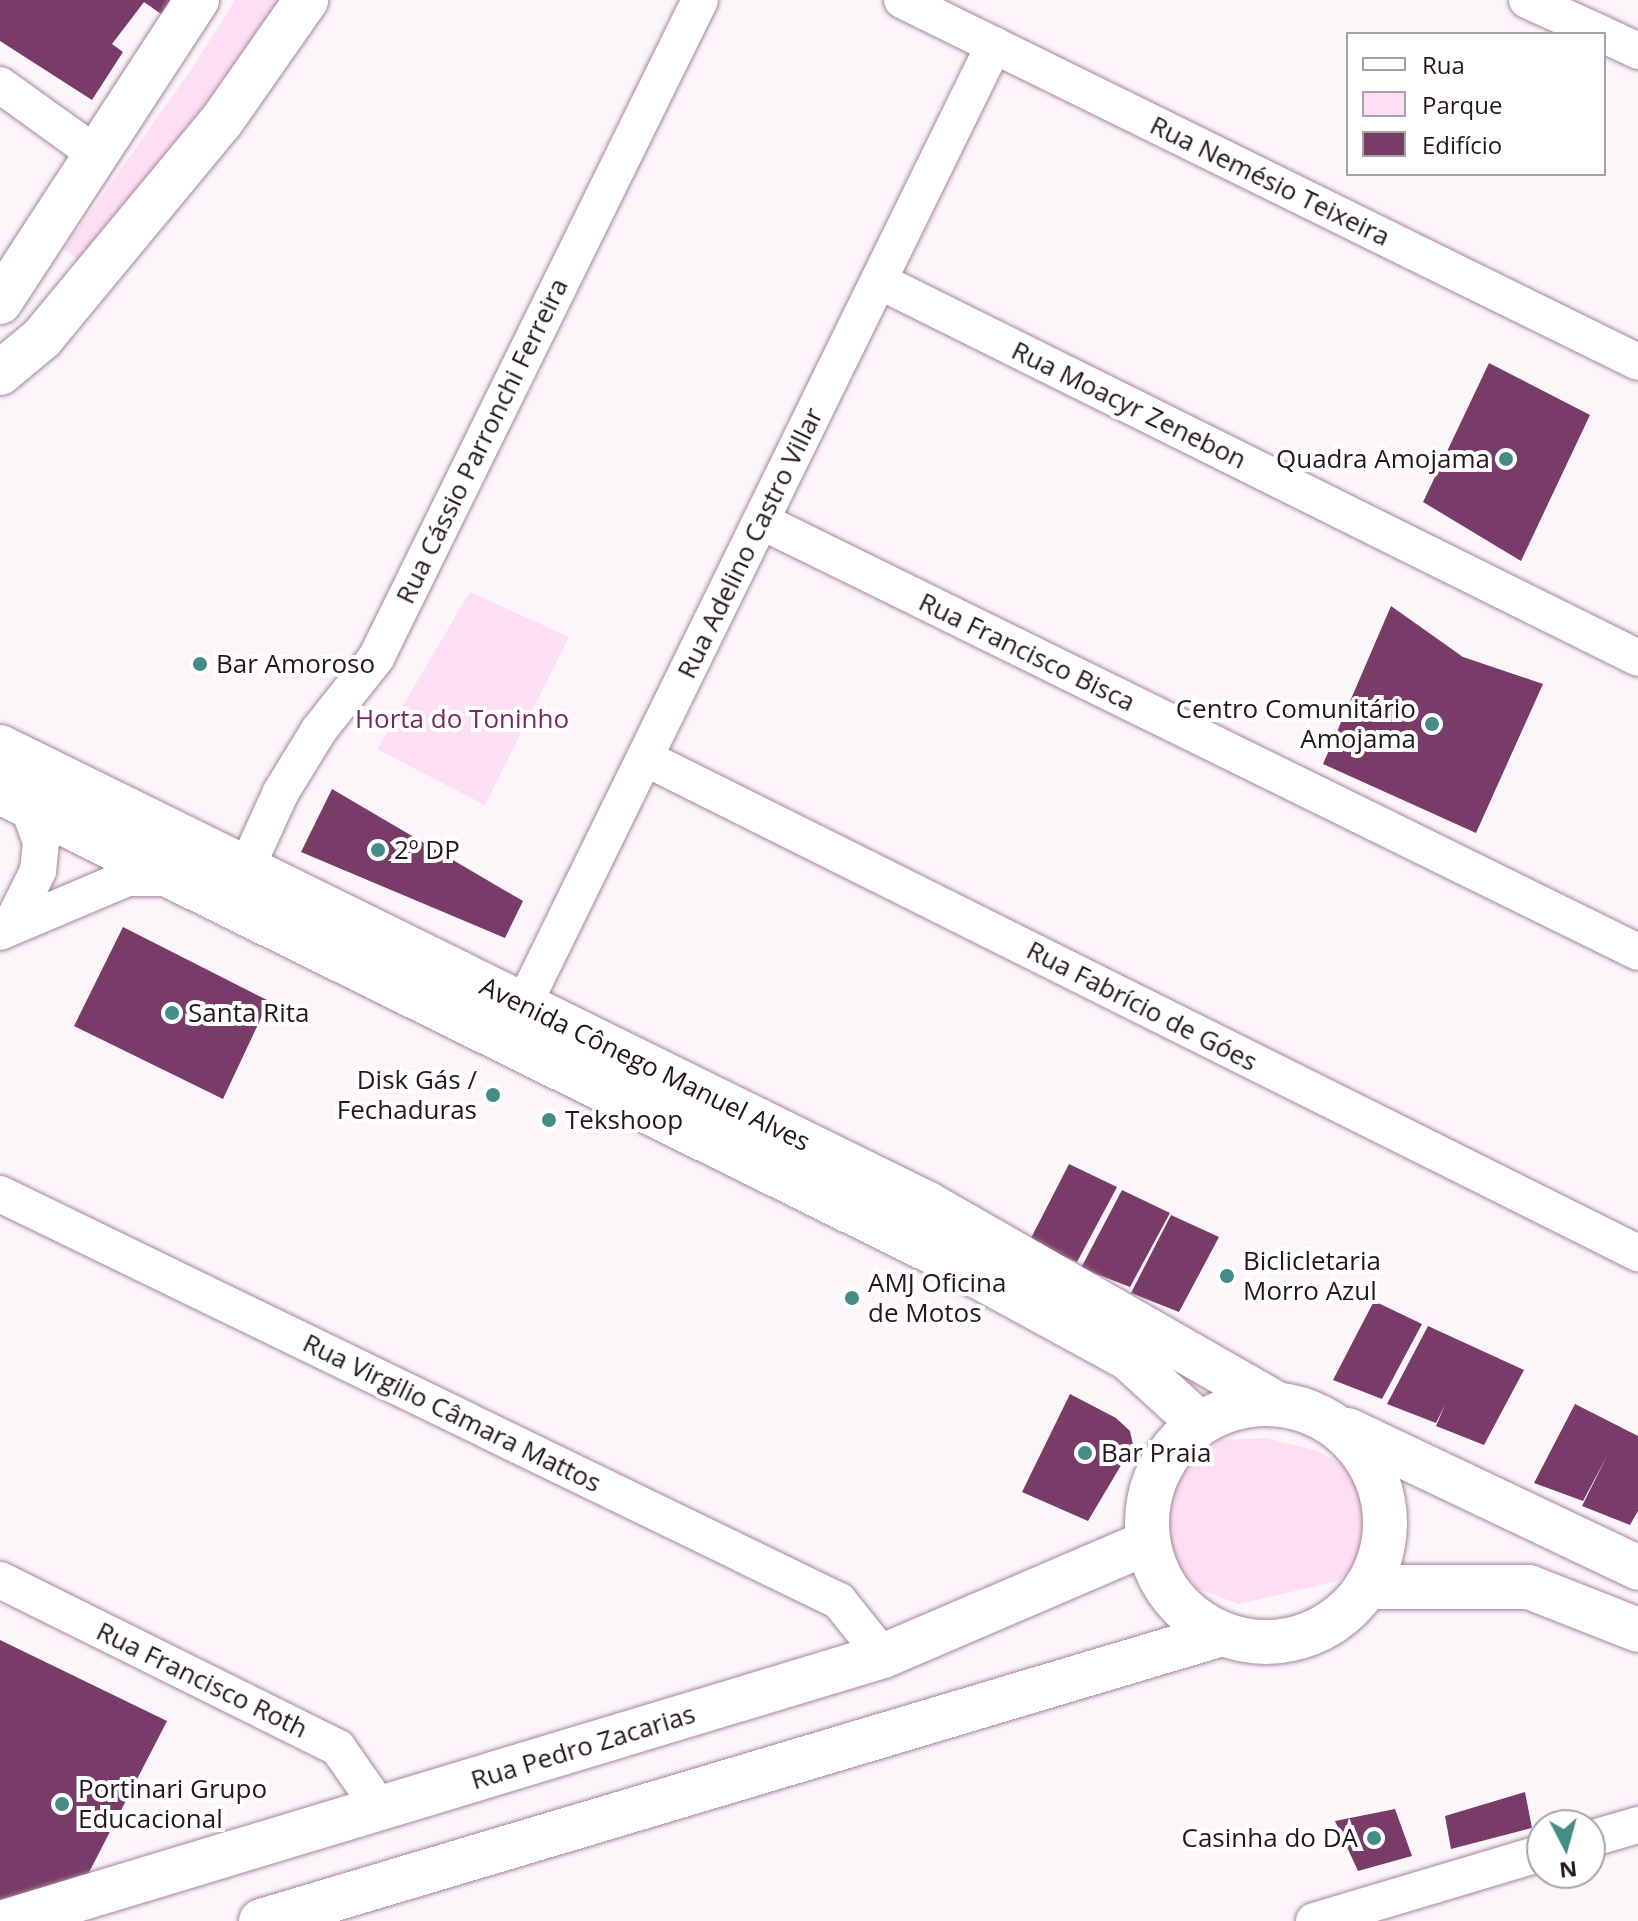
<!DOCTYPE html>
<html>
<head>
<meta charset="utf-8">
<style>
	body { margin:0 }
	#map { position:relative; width:1638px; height:1921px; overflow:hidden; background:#fcf5fa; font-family:"Open Sans",sans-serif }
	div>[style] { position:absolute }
	.green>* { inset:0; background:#fddef2 }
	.building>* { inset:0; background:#793c68 }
	.roads { filter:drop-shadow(0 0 2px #a5859a) drop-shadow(0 0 2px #a5859a) }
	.minor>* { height:36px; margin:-18px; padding:0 18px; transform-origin:18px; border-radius:18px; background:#fff }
	.tertiary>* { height:44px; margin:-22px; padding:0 22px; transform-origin:22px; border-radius:22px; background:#fff }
	.tertiary>.ring { margin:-22px; padding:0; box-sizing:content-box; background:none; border:44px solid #fff; border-radius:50% }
	.secondary>* { height:44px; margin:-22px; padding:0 22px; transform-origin:22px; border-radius:22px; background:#fff }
	.dots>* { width:22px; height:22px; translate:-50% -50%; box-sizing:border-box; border:4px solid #fff; border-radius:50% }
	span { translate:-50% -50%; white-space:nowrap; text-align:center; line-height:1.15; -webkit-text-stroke:8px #fff; paint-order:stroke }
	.street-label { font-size:26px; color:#241720 }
	.poi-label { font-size:26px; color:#241720 }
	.right { translate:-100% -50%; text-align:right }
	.left { translate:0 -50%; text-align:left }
	.park-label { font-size:26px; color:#782864 }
	.legend { position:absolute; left:1346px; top:32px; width:260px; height:144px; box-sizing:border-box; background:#fff; border:2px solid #a7a2a6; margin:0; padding:10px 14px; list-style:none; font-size:24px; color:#241720 }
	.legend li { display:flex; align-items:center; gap:16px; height:40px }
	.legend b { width:40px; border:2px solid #a7a2a6 }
	.north { position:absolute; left:1526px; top:1809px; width:80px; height:80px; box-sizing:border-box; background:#fff; border:2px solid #a7a2a6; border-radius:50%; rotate:174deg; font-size:22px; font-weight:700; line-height:32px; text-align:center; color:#241720 }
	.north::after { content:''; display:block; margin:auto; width:28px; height:36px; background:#458c86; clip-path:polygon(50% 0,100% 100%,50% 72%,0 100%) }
</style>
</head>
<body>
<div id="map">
	<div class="green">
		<div style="clip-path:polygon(235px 0,281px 0,85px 268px,65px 248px,193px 67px)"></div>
		<div style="clip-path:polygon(470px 592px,569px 637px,485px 805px,377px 749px)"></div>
		<div style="clip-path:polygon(1266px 1438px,1318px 1451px,1349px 1469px,1369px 1510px,1370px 1547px,1338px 1581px,1239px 1604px,1198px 1589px,1172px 1557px,1160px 1523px,1177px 1481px,1220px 1440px)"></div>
	</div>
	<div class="building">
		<div style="clip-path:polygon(0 0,177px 0,164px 16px,144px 2px,112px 44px,123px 52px,92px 100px,0 41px)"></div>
		<div style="clip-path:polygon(1489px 363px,1590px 415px,1521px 561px,1423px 502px)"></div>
		<div style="clip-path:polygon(1391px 606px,1463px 657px,1543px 684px,1476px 833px,1323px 764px)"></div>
		<div style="clip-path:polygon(332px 789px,523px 901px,505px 938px,301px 852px)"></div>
		<div style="clip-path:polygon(123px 927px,269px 1001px,223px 1099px,74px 1026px)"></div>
		<div style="clip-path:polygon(1069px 1164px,1117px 1187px,1077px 1262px,1029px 1242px)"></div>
		<div style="clip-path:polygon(1122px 1190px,1170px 1213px,1130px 1287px,1081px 1268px)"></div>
		<div style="clip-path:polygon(1171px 1215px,1219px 1237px,1179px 1312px,1131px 1293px)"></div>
		<div style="clip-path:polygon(1374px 1301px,1422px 1324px,1382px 1399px,1333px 1380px)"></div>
		<div style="clip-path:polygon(1428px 1326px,1524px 1370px,1484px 1445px,1436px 1426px,1445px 1405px,1436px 1423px,1387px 1404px)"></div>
		<div style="clip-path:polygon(1070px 1394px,1116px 1418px,1130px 1431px,1133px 1445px,1088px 1521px,1022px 1492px)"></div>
		<div style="clip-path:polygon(1575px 1404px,1638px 1436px,1638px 1511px,1630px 1525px,1582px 1506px,1607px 1456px,1583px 1501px,1534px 1483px)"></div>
		<div style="clip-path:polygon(0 1640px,167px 1721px,81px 1888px,0 1913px)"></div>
		<div style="clip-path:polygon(1525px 1792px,1532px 1828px,1451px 1849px,1445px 1816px)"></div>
		<div style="clip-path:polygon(1395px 1809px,1412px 1856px,1358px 1871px,1335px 1821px)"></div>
	</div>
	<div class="roads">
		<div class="minor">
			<div style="left:902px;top:0;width:820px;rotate:26.19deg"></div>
			<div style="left:1527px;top:0;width:82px;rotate:24.4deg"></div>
			<div style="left:1604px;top:35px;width:38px;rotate:25deg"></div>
			<div style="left:0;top:85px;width:118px;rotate:35.7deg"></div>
			<div style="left:879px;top:281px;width:847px;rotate:26.41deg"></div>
			<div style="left:761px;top:521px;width:977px;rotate:26.17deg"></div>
			<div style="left:645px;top:758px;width:1110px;rotate:26.5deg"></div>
			<div style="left:245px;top:871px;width:87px;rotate:-65.5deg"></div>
			<div style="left:281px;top:792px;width:73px;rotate:-58.5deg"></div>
			<div style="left:319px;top:730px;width:92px;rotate:-51.6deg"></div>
			<div style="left:376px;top:658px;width:733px;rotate:-63.78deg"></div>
			<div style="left:10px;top:927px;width:63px;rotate:-63.4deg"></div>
			<div style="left:38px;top:871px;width:29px;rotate:-84deg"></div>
			<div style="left:41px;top:842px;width:38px;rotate:-110deg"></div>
			<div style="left:0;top:932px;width:138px;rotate:-23deg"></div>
			<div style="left:127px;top:878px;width:47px"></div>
			<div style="left:512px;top:1028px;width:1095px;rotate:-63.88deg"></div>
			<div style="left:0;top:1194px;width:933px;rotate:25.88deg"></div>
			<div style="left:839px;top:1601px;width:70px;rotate:51.3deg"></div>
			<div style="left:0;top:1580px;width:377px;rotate:26.4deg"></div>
			<div style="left:338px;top:1748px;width:73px;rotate:55deg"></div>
			<div style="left:1590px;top:1839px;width:50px;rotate:-16.3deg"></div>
			<div style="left:1314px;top:1921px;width:238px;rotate:-16.6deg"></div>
		</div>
		<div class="tertiary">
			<div style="left:0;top:747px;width:1034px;rotate:26.22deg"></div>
			<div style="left:928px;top:1204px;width:402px;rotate:29.8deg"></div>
			<div style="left:0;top:792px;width:1045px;rotate:26.25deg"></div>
			<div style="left:937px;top:1254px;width:217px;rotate:28.6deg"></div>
			<div style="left:1128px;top:1358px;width:96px;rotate:42.5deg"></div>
			<div class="ring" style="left:1147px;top:1404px;width:194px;height:194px"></div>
			<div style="left:1348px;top:1430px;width:321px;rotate:25.4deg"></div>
			<div style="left:1366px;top:1587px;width:163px"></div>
			<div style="left:1529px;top:1587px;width:117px;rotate:21.5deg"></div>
			<div style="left:7px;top:1921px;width:915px;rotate:-16.83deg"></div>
			<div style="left:883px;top:1656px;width:287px;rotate:-23.2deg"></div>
			<div style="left:261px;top:1921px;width:1003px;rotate:-16.63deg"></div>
		</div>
		<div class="secondary">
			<div style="left:0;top:302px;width:361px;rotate:-56.9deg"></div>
			<div style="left:0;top:373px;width:55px;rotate:-39.8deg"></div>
			<div style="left:42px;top:338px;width:281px;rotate:-50.4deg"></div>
			<div style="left:221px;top:122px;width:149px;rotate:-55.1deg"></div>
		</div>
	</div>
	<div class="dots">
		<div style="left:1506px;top:459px;background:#458c86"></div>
		<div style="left:200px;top:664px;background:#458c86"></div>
		<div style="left:1432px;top:724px;background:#458c86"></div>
		<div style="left:378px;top:850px;background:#458c86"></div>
		<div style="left:172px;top:1013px;background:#458c86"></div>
		<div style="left:493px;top:1095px;background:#458c86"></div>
		<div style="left:549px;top:1120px;background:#458c86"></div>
		<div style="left:1227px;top:1276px;background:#458c86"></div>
		<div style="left:852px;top:1298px;background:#458c86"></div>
		<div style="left:1085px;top:1453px;background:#458c86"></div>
		<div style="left:62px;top:1804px;background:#458c86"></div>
		<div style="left:1374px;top:1838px;background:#458c86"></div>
	</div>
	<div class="street-label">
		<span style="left:1270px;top:181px;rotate:26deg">Rua Nemésio Teixeira</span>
		<span style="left:1129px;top:405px;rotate:26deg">Rua Moacyr Zenebon</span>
		<span style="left:482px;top:441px;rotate:-64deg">Rua Cássio Parronchi Ferreira</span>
		<span style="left:750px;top:543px;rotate:-64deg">Rua Adelino Castro Villar</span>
		<span style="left:1027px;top:652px;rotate:26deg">Rua Francisco Bisca</span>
		<span style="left:1142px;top:1006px;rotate:27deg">Rua Fabrício de Góes</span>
		<span style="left:645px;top:1064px;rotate:26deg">Avenida Cônego Manuel Alves</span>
		<span style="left:452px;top:1413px;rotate:26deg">Rua Virgilio Câmara Mattos</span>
		<span style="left:202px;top:1680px;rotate:26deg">Rua Francisco Roth</span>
		<span style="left:583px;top:1747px;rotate:-17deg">Rua Pedro Zacarias</span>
	</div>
	<div class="poi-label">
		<span class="right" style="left:1490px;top:459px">Quadra Amojama</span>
		<span class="left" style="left:216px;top:664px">Bar Amoroso</span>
		<span class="right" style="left:1416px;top:724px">Centro Comunitário<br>Amojama</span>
		<span class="left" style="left:394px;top:850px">2º DP</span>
		<span class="left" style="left:188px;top:1013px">Santa Rita</span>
		<span class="right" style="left:477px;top:1095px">Disk Gás /<br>Fechaduras</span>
		<span class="left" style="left:565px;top:1120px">Tekshoop</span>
		<span class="left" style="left:1243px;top:1276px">Biclicletaria<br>Morro Azul</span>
		<span class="left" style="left:868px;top:1298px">AMJ Oficina<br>de Motos</span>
		<span class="left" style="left:1101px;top:1453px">Bar Praia</span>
		<span class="left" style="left:78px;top:1804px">Portinari Grupo<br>Educacional</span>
		<span class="right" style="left:1358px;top:1838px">Casinha do DA</span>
	</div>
	<div class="park-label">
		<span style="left:462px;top:719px">Horta do Toninho</span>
	</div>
	<ul class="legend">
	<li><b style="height:10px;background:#fff"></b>Rua</li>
	<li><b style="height:22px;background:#fddef2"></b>Parque</li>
	<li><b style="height:22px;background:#793c68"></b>Edifício</li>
	</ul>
	<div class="north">N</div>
</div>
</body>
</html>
